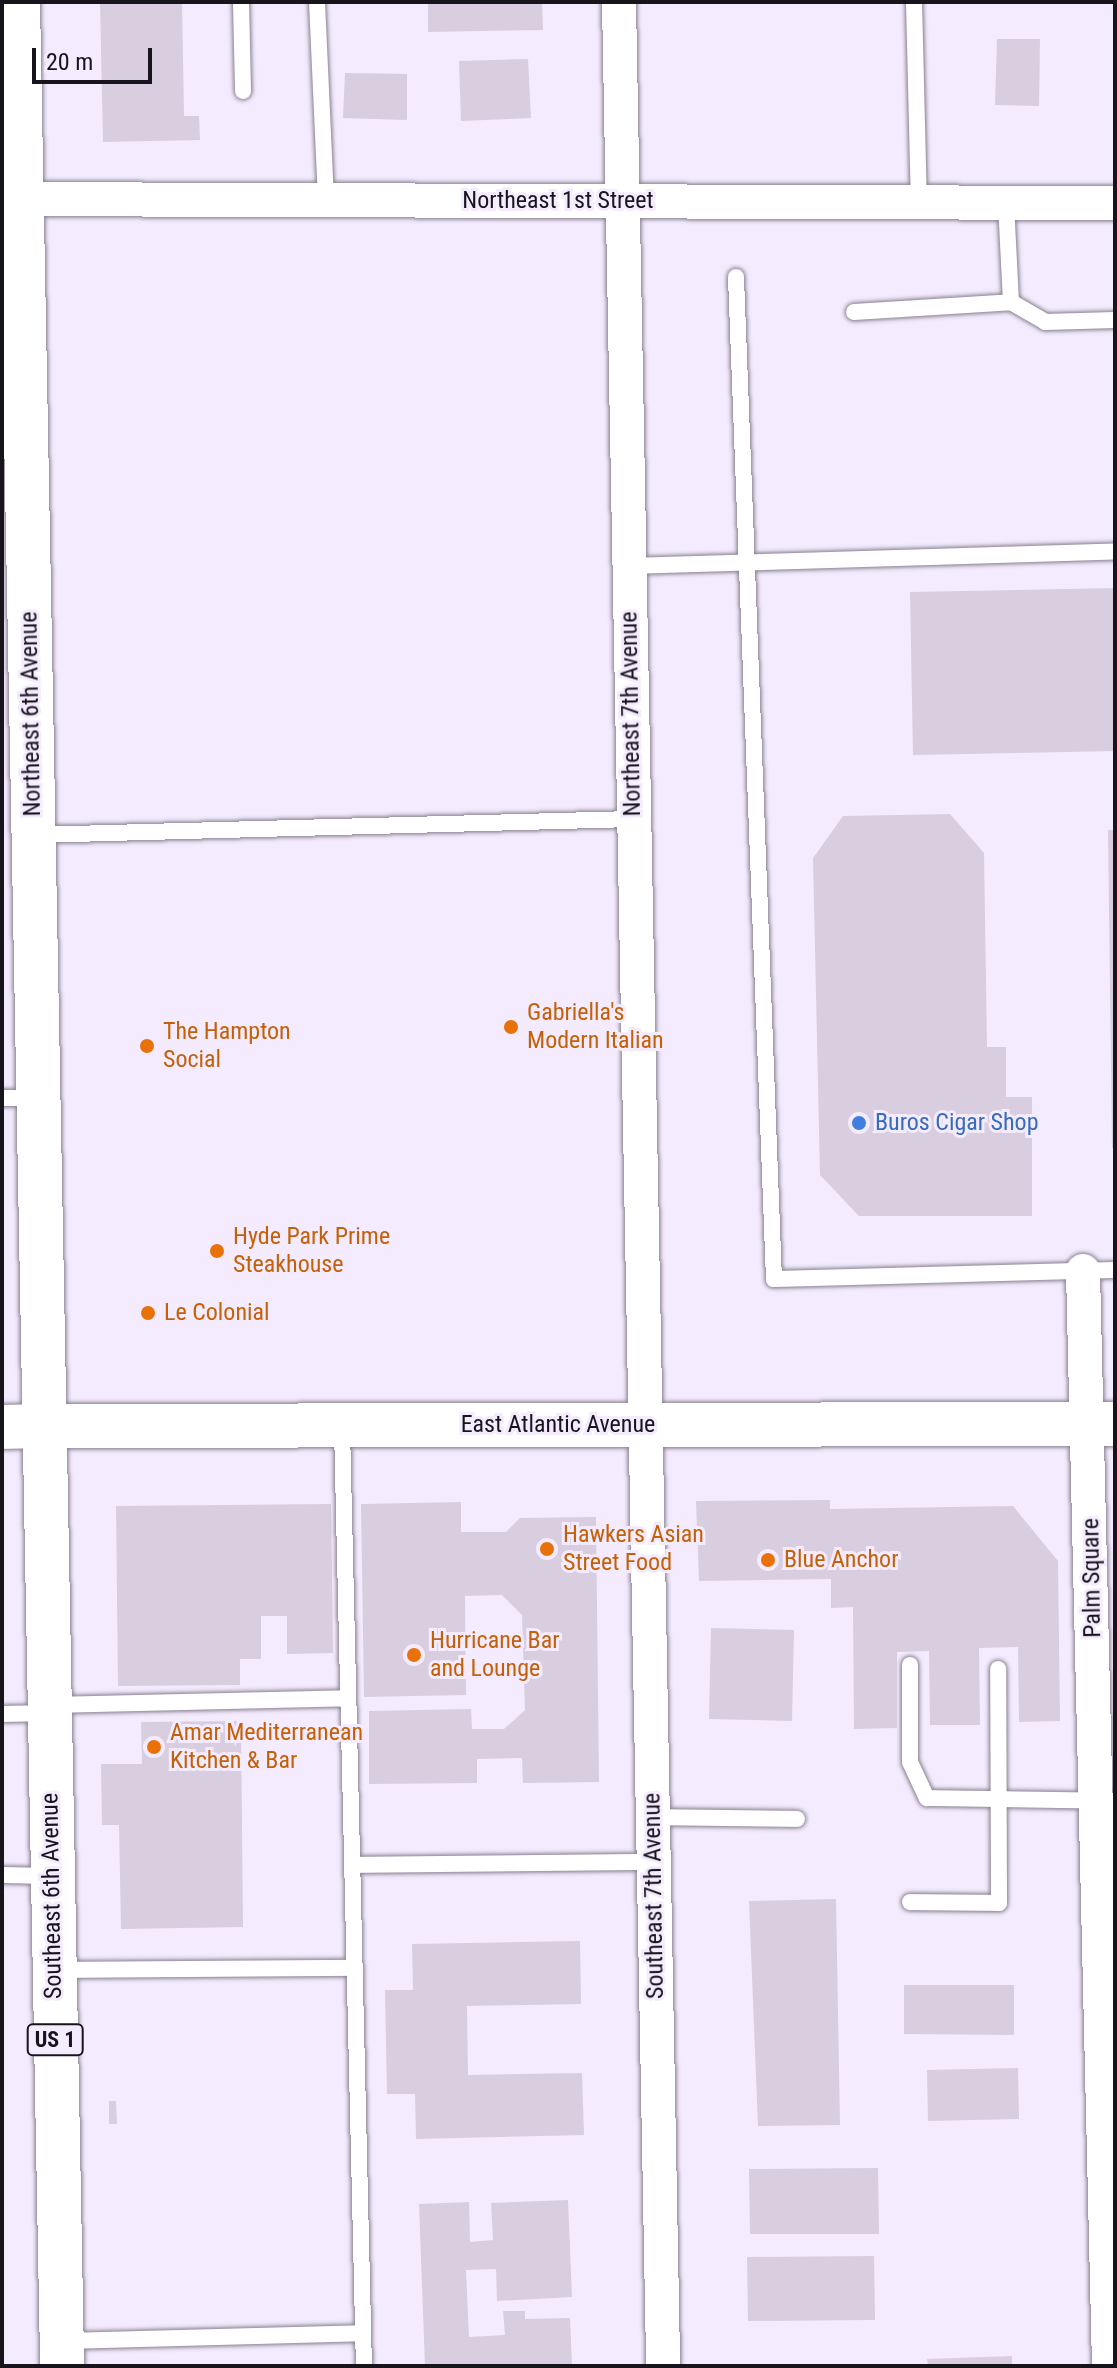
<!DOCTYPE html>
<html>
<head>
<meta charset="utf-8">
<style>
	body { margin:0 }
	#map { position:relative; width:1117px; height:2368px; overflow:hidden; background:#f5ebfe; font-family:"Roboto Condensed",sans-serif }
	div>[style] { position:absolute }
	.building>* { inset:0; background:#d8cee0 }
	.roads { filter:drop-shadow(0 0 2px #898091) drop-shadow(0 0 2px #898091) }
	.lane>* { height:16px; margin:-8px; padding:0 8px; transform-origin:8px; border-radius:8px; background:#fff }
	.street>* { height:34px; margin:-17px; padding:0 17px; transform-origin:17px; border-radius:17px; background:#fff }
	.secondary>* { height:44px; margin:-22px; padding:0 22px; transform-origin:22px; border-radius:22px; background:#fff }
	.primary>* { height:44px; margin:-22px; padding:0 22px; transform-origin:22px; border-radius:22px; background:#fff }
	.dots>* { width:22px; height:22px; translate:-50% -50%; box-sizing:border-box; border:4px solid #f5ebfe; border-radius:50% }
	span { translate:-50% -50%; white-space:nowrap; text-align:center; line-height:1.15; -webkit-text-stroke:6px #f5ebfe; paint-order:stroke }
	.shield-label span { padding:2px 6px; background:#f5ebfe; border:2px solid; border-radius:6px; -webkit-text-stroke-width:0 }
	.shield-label { font-size:22px; color:#18141b; font-weight:700 }
	.street-label { font-size:24px; color:#18141b }
	.food-label { font-size:24px; color:#c56008 }
	.left { translate:0 -50%; text-align:left }
	.shop-label { font-size:24px; color:#366cbe }
	.frame { position:absolute; inset:0; border:4px solid #18141b; pointer-events:none }
	.scale { position:absolute; left:32px; top:48px; width:120px; height:36px; box-sizing:border-box; border:4px solid #18141b; border-top:0; padding-left:10px; font-size:24px; line-height:28px; white-space:nowrap; color:#18141b; -webkit-text-stroke:6px #f5ebfe; paint-order:stroke }
</style>
</head>
<body>
<div id="map">
	<div class="building">
		<div style="clip-path:polygon(100px 2px,182px 2px,184px 116px,199px 116px,200px 140px,103px 142px)"></div>
		<div style="clip-path:polygon(428px 2px,542px 2px,543px 30px,428px 32px)"></div>
		<div style="clip-path:polygon(997px 39px,1040px 39px,1039px 106px,995px 105px)"></div>
		<div style="clip-path:polygon(528px 59px,531px 118px,461px 121px,459px 61px)"></div>
		<div style="clip-path:polygon(345px 73px,407px 74px,407px 120px,343px 118px)"></div>
		<div style="clip-path:polygon(1115px 588px,1115px 751px,913px 755px,910px 592px)"></div>
		<div style="clip-path:polygon(950px 814px,984px 853px,987px 1047px,1006px 1047px,1006px 1097px,1032px 1097px,1032px 1216px,859px 1216px,820px 1175px,813px 858px,843px 816px)"></div>
		<div style="clip-path:polygon(1108px 830px,1115px 830px,1115px 1148px,1112px 1148px)"></div>
		<div style="clip-path:polygon(830px 1500px,830px 1509px,1013px 1506px,1058px 1561px,1060px 1721px,1019px 1722px,1018px 1647px,979px 1648px,980px 1725px,930px 1725px,929px 1651px,897px 1652px,897px 1728px,854px 1729px,853px 1607px,831px 1608px,831px 1579px,699px 1581px,696px 1501px)"></div>
		<div style="clip-path:polygon(461px 1502px,461px 1532px,506px 1532px,520px 1518px,596px 1517px,599px 1782px,523px 1783px,522px 1758px,477px 1759px,477px 1783px,369px 1784px,369px 1711px,471px 1709px,472px 1729px,504px 1729px,525px 1710px,522px 1615px,502px 1595px,465px 1596px,466px 1695px,364px 1697px,361px 1504px)"></div>
		<div style="clip-path:polygon(331px 1504px,333px 1653px,287px 1654px,287px 1616px,261px 1616px,261px 1659px,240px 1659px,240px 1685px,118px 1686px,116px 1506px)"></div>
		<div style="clip-path:polygon(711px 1628px,794px 1630px,792px 1721px,709px 1719px)"></div>
		<div style="clip-path:polygon(241px 1721px,243px 1927px,121px 1929px,119px 1825px,102px 1825px,101px 1764px,142px 1764px,141px 1722px)"></div>
		<div style="clip-path:polygon(836px 1899px,840px 2125px,758px 2126px,749px 1901px)"></div>
		<div style="clip-path:polygon(580px 1941px,581px 2004px,467px 2006px,468px 2075px,582px 2073px,584px 2135px,416px 2139px,415px 2094px,387px 2094px,385px 1990px,413px 1990px,412px 1944px)"></div>
		<div style="clip-path:polygon(904px 1985px,1014px 1985px,1014px 2035px,904px 2034px)"></div>
		<div style="clip-path:polygon(1018px 2068px,1019px 2119px,928px 2121px,927px 2070px)"></div>
		<div style="clip-path:polygon(109px 2101px,116px 2101px,117px 2124px,109px 2124px)"></div>
		<div style="clip-path:polygon(878px 2168px,879px 2234px,750px 2234px,749px 2169px)"></div>
		<div style="clip-path:polygon(568px 2200px,572px 2297px,497px 2301px,496px 2269px,466px 2270px,469px 2337px,505px 2335px,503px 2311px,525px 2311px,525px 2319px,570px 2318px,572px 2366px,425px 2366px,419px 2204px,469px 2202px,470px 2242px,493px 2240px,491px 2203px)"></div>
		<div style="clip-path:polygon(874px 2256px,875px 2320px,748px 2321px,747px 2257px)"></div>
		<div style="clip-path:polygon(1012px 2356px,1012px 2366px,928px 2366px,927px 2359px)"></div>
	</div>
	<div class="roads">
		<div class="lane">
			<div style="left:241px;top:2px;width:89px;rotate:88.7deg"></div>
			<div style="left:317px;top:2px;width:198px;rotate:87.4deg"></div>
			<div style="left:914px;top:2px;width:201px;rotate:88.6deg"></div>
			<div style="left:736px;top:277px;width:1003px;rotate:87.83deg"></div>
			<div style="left:774px;top:1279px;width:341px;rotate:-1.5deg"></div>
			<div style="left:1011px;top:302px;width:39px;rotate:30deg"></div>
			<div style="left:1045px;top:322px;width:70px;rotate:-1.6deg"></div>
			<div style="left:854px;top:312px;width:157px;rotate:-3.6deg"></div>
			<div style="left:1011px;top:302px;width:99px;rotate:-92.9deg"></div>
			<div style="left:629px;top:566px;width:486px;rotate:-1.7deg"></div>
			<div style="left:34px;top:835px;width:600px;rotate:-1.53deg"></div>
			<div style="left:2px;top:1098px;width:35px"></div>
			<div style="left:342px;top:1428px;width:938px;rotate:88.66deg"></div>
			<div style="left:910px;top:1665px;width:97px;rotate:90deg"></div>
			<div style="left:910px;top:1762px;width:40px;rotate:65deg"></div>
			<div style="left:927px;top:1798px;width:188px;rotate:0.9deg"></div>
			<div style="left:50px;top:1705px;width:298px;rotate:-1.3deg"></div>
			<div style="left:2px;top:1714px;width:46px;rotate:-1.2deg"></div>
			<div style="left:653px;top:1817px;width:144px;rotate:0.8deg"></div>
			<div style="left:352px;top:1865px;width:301px;rotate:-0.6deg"></div>
			<div style="left:2px;top:1875px;width:48px;rotate:1.2deg"></div>
			<div style="left:910px;top:1902px;width:89px;rotate:0.6deg"></div>
			<div style="left:999px;top:1903px;width:234px;rotate:-90.2deg"></div>
			<div style="left:55px;top:1970px;width:299px;rotate:-0.4deg"></div>
			<div style="left:63px;top:2341px;width:300px;rotate:-1.5deg"></div>
		</div>
		<div class="street">
			<div style="left:619px;top:2px;width:2364px;rotate:88.93deg"></div>
			<div style="left:2px;top:199px;width:1113px;rotate:0.21deg"></div>
			<div style="left:1083px;top:1271px;width:1095px;rotate:88.64deg"></div>
		</div>
		<div class="secondary">
			<div style="left:44px;top:1426px;width:1071px;rotate:-0.11deg"></div>
		</div>
		<div class="primary">
			<div style="left:18px;top:2px;width:2364px;rotate:88.93deg"></div>
			<div style="left:2px;top:1427px;width:42px;rotate:-1.4deg"></div>
		</div>
	</div>
	<div class="dots">
		<div style="left:511px;top:1027px;background:#e8710a"></div>
		<div style="left:147px;top:1046px;background:#e8710a"></div>
		<div style="left:859px;top:1123px;background:#3f7fe0"></div>
		<div style="left:217px;top:1251px;background:#e8710a"></div>
		<div style="left:148px;top:1313px;background:#e8710a"></div>
		<div style="left:547px;top:1549px;background:#e8710a"></div>
		<div style="left:768px;top:1560px;background:#e8710a"></div>
		<div style="left:414px;top:1655px;background:#e8710a"></div>
		<div style="left:154px;top:1747px;background:#e8710a"></div>
	</div>
	<div class="shield-label">
		<span style="left:55px;top:2040px">US 1</span>
	</div>
	<div class="street-label">
		<span style="left:558px;top:201px">Northeast 1st Street</span>
		<span style="left:31px;top:714px;rotate:-91deg">Northeast 6th Avenue</span>
		<span style="left:631px;top:714px;rotate:-91deg">Northeast 7th Avenue</span>
		<span style="left:558px;top:1425px">East Atlantic Avenue</span>
		<span style="left:1092px;top:1578px;rotate:-91deg">Palm Square</span>
		<span style="left:52px;top:1896px;rotate:-91deg">Southeast 6th Avenue</span>
		<span style="left:654px;top:1896px;rotate:-91deg">Southeast 7th Avenue</span>
	</div>
	<div class="food-label">
		<span class="left" style="left:527px;top:1027px">Gabriella's<br>Modern Italian</span>
		<span class="left" style="left:163px;top:1046px">The Hampton<br>Social</span>
		<span class="left" style="left:233px;top:1251px">Hyde Park Prime<br>Steakhouse</span>
		<span class="left" style="left:164px;top:1313px">Le Colonial</span>
		<span class="left" style="left:563px;top:1549px">Hawkers Asian<br>Street Food</span>
		<span class="left" style="left:784px;top:1560px">Blue Anchor</span>
		<span class="left" style="left:430px;top:1655px">Hurricane Bar<br>and Lounge</span>
		<span class="left" style="left:170px;top:1747px">Amar Mediterranean<br>Kitchen &amp; Bar</span>
	</div>
	<div class="shop-label">
		<span class="left" style="left:875px;top:1123px">Buros Cigar Shop</span>
	</div>
	<div class="frame"></div>
	<div class="scale">20 m</div>
</div>
</body>
</html>
